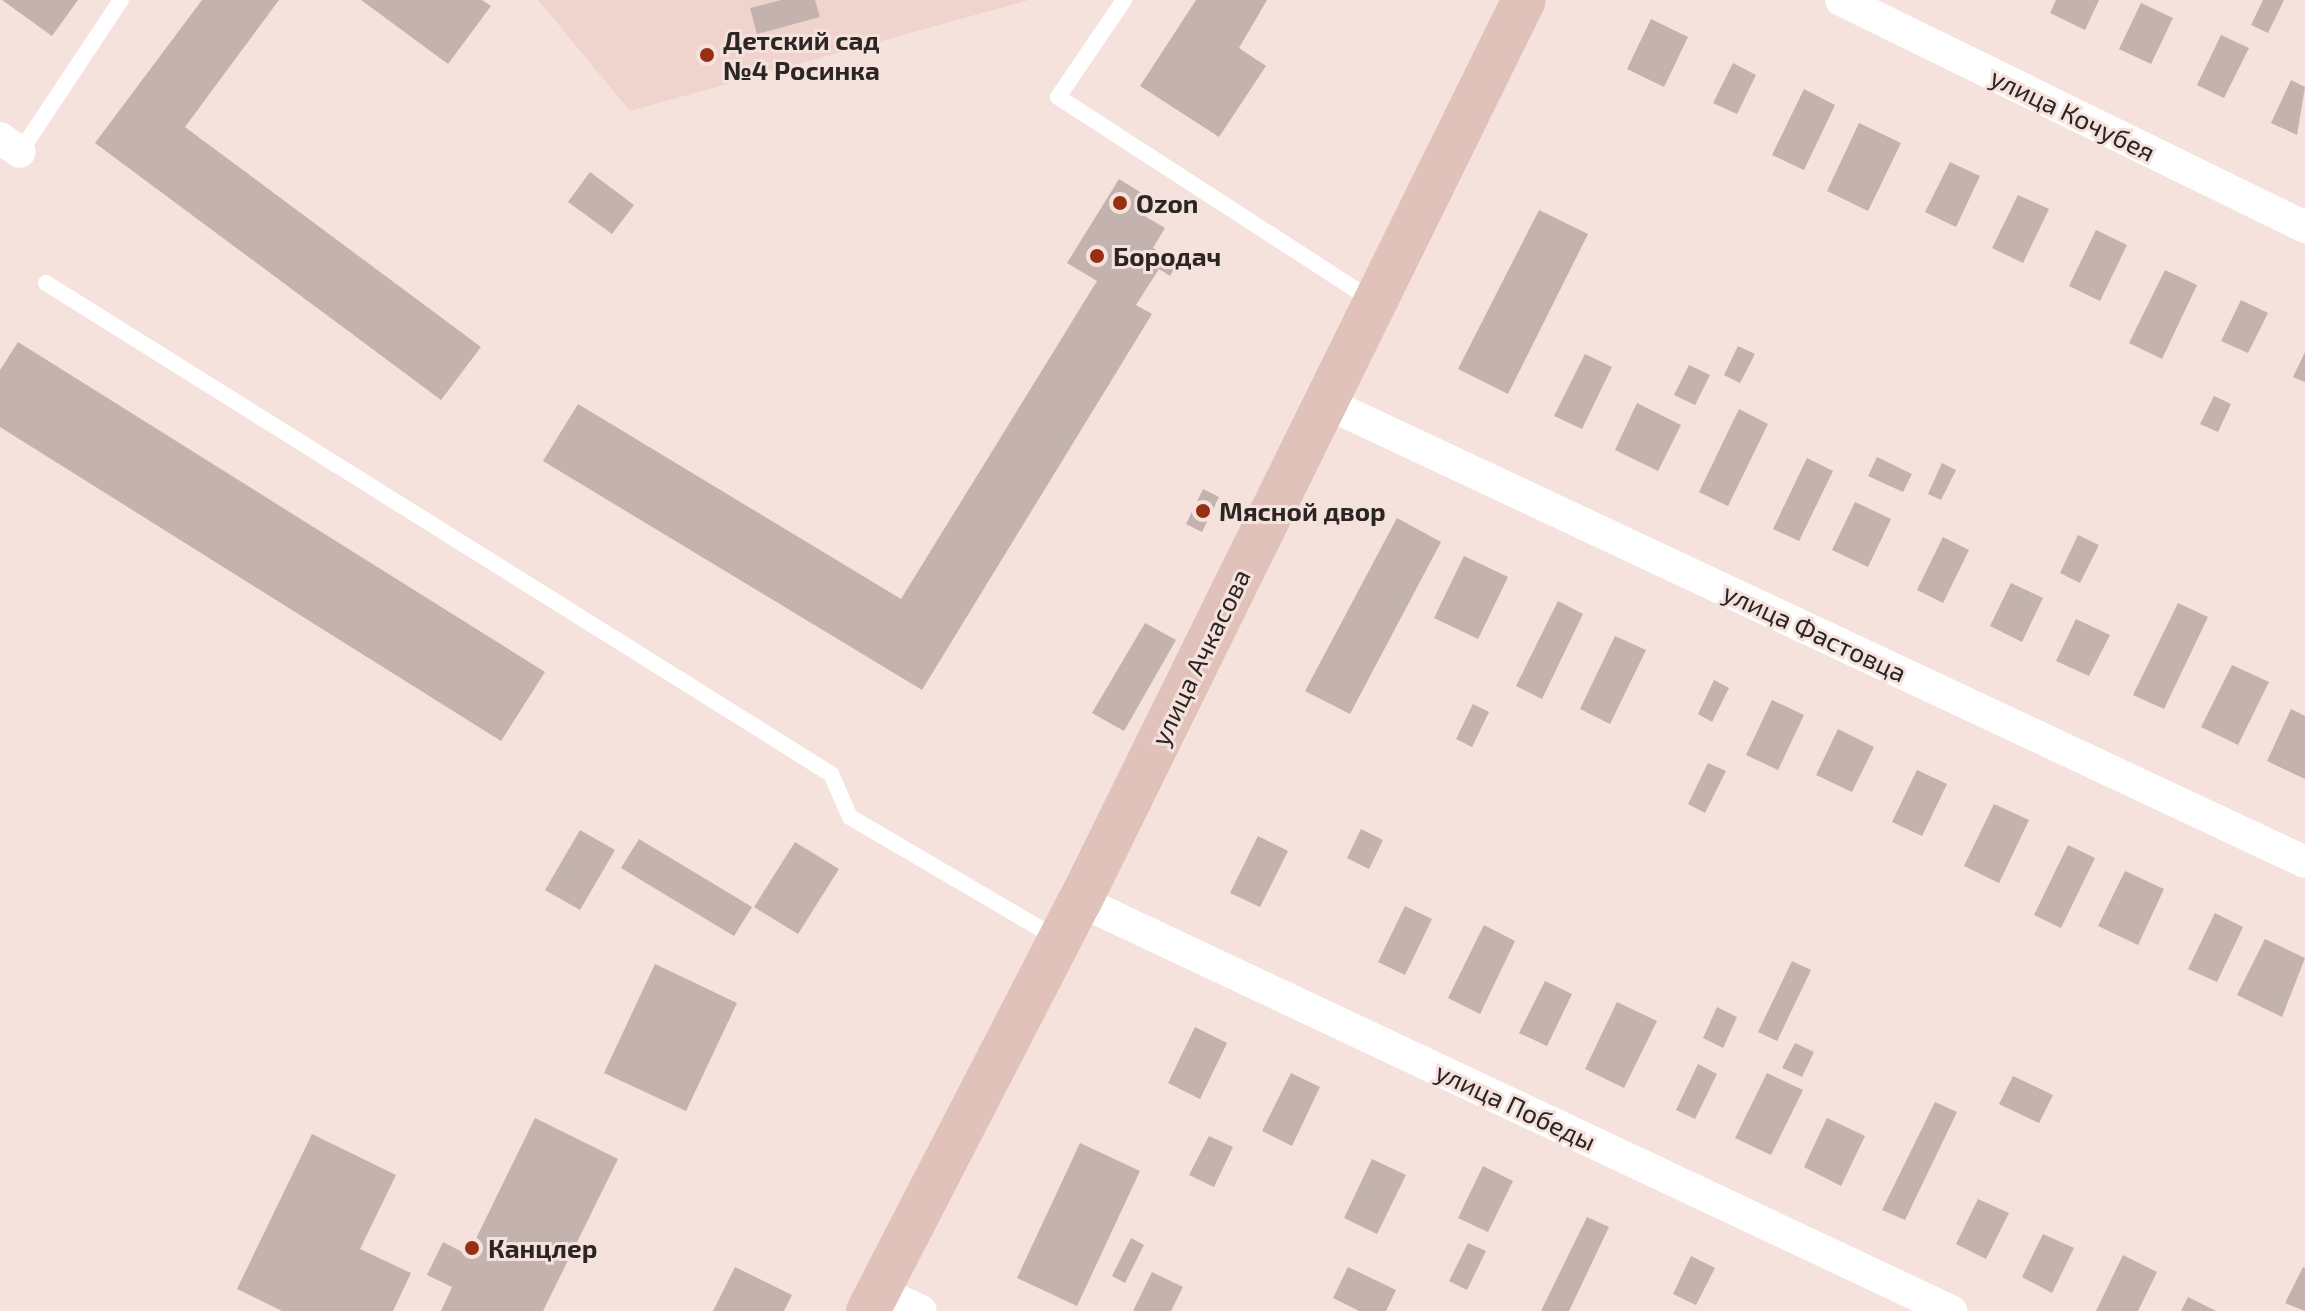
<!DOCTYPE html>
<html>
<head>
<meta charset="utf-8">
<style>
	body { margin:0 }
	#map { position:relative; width:2305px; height:1311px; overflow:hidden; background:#f5e2dd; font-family:"Exo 2",sans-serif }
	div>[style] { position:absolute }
	.built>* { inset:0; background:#efd4cd }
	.building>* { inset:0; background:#c3b2ad }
	.lane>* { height:16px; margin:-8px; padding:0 8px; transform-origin:8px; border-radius:8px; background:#fff }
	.street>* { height:32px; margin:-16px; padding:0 16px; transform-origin:16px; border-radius:16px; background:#fff }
	.secondary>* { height:44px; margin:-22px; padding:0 22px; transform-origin:22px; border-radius:22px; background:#e0c2ba }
	.dots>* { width:22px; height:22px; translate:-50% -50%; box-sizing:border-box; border:4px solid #f5e2dd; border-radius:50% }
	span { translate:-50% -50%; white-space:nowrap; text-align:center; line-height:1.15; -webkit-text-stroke:6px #f5e2dd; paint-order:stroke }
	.poi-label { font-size:26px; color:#2b2523; font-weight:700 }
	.left { translate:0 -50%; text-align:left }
	.street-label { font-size:26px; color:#2b2523 }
</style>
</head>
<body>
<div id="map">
	<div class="built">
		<div style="clip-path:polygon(538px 0,1029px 0,630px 111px)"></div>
	</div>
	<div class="building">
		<div style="clip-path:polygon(2px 0,78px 0,52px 36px)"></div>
		<div style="clip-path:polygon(202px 0,279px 0,185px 127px,481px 347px,441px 400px,95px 143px)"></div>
		<div style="clip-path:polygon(361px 0,482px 0,491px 6px,448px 64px)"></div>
		<div style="clip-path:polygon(781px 0,815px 0,820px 17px,757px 34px,750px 8px)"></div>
		<div style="clip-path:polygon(1196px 0,1267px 0,1239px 48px,1266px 66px,1219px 137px,1140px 86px)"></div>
		<div style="clip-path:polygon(2056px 0,2099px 0,2085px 30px,2050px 13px)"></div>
		<div style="clip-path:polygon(2263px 0,2284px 0,2268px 33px,2251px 25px)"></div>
		<div style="clip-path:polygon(2141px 3px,2173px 18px,2151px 64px,2119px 49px)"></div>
		<div style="clip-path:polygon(1651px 19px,1688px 37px,1664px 87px,1627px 69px)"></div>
		<div style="clip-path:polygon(2221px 35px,2249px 48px,2224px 98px,2197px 85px)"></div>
		<div style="clip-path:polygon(1733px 63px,1756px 75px,1737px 114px,1713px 103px)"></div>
		<div style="clip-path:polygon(2291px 80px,2305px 87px,2297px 135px,2271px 123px)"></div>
		<div style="clip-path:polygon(1804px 89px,1835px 105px,1804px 170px,1772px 155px)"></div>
		<div style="clip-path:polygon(1859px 123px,1901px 143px,1868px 211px,1827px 191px)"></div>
		<div style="clip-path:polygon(1950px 162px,1980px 176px,1956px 227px,1925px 212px)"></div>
		<div style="clip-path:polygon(590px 172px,634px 205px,612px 234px,568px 202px)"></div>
		<div style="clip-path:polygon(1119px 179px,1148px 197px,1138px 212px,1165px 228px,1153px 248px,1178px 263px,1170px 276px,1159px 269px,1136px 305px,1152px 314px,922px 690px,543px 461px,578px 404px,901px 599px,1097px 281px,1067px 263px)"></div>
		<div style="clip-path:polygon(2018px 195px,2049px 209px,2023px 263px,1992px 248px)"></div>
		<div style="clip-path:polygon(1539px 210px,1588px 234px,1508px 394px,1458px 369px)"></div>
		<div style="clip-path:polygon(2096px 230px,2127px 245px,2100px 301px,2069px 286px)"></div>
		<div style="clip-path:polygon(2165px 270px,2197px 285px,2162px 359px,2129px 343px)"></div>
		<div style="clip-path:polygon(2241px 300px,2268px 313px,2248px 353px,2221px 341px)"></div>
		<div style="clip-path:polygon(18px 342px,545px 672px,501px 741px,0 427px,0 370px)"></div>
		<div style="clip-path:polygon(1738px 346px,1755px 354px,1740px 383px,1724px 375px)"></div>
		<div style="clip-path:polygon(2305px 352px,2305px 382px,2293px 377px)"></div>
		<div style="clip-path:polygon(1585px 354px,1612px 367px,1582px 429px,1554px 416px)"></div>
		<div style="clip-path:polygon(1689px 365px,1710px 375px,1695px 405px,1674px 395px)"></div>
		<div style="clip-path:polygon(2214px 396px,2231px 404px,2218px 432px,2200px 424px)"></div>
		<div style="clip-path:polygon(1637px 403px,1681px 425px,1658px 471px,1615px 450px)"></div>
		<div style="clip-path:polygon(1739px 409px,1768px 424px,1728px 506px,1699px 492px)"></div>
		<div style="clip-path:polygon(1877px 457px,1912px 474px,1903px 492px,1868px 476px)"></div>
		<div style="clip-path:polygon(1807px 458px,1833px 471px,1799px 541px,1773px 529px)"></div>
		<div style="clip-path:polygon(1942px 463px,1956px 470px,1941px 500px,1928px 494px)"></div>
		<div style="clip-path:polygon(1203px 489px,1219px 497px,1202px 532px,1186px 524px)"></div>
		<div style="clip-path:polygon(1855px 502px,1891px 519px,1868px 567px,1832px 550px)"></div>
		<div style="clip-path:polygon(1397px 518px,1441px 542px,1350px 714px,1305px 691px)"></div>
		<div style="clip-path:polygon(2078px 535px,2099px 545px,2080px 583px,2060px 573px)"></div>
		<div style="clip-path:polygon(1943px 537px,1969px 550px,1943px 603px,1917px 590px)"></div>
		<div style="clip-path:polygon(1464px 556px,1508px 577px,1478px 639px,1434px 618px)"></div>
		<div style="clip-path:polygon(2011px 583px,2043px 598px,2022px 642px,1990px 626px)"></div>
		<div style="clip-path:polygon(1558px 601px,1583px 614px,1542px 699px,1516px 686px)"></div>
		<div style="clip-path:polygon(2178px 603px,2208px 617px,2164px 709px,2133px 695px)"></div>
		<div style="clip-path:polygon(2076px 619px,2110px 635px,2089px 676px,2056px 661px)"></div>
		<div style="clip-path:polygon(1145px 623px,1176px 640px,1124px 731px,1092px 713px)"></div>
		<div style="clip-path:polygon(1615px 636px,1646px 650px,1610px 724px,1580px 709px)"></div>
		<div style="clip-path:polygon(2232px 665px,2269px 682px,2238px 745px,2201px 727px)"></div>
		<div style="clip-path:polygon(1714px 680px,1729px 688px,1712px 722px,1698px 714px)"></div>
		<div style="clip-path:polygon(1772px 700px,1804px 715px,1778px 770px,1746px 755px)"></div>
		<div style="clip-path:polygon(1473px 704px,1489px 712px,1472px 747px,1456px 739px)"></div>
		<div style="clip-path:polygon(2291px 709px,2305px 716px,2305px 779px,2267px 761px)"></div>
		<div style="clip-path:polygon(1838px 729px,1874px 747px,1852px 792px,1816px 775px)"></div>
		<div style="clip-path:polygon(1708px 763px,1726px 771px,1705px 813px,1688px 804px)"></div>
		<div style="clip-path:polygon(1917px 770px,1947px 784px,1922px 836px,1892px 822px)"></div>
		<div style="clip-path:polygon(1994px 804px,2029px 820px,1999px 883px,1964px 866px)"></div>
		<div style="clip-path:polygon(1361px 829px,1383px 840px,1369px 869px,1347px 858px)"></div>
		<div style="clip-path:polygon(580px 830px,615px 850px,580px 910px,545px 890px)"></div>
		<div style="clip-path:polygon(1258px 836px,1288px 851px,1260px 907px,1230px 893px)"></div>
		<div style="clip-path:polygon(639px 839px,752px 907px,734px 936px,621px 868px)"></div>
		<div style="clip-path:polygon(795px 842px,839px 869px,798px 934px,754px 907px)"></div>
		<div style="clip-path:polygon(2068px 845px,2095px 858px,2061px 928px,2034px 915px)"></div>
		<div style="clip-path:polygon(2125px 871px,2164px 889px,2138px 945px,2098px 926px)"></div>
		<div style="clip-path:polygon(1405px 906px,1432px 919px,1405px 975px,1378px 962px)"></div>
		<div style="clip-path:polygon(2215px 913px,2243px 927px,2217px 982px,2188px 969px)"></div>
		<div style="clip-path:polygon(1484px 925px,1515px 941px,1480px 1014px,1448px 998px)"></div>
		<div style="clip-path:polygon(2265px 939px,2305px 958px,2282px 1017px,2237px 995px)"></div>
		<div style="clip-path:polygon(1792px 961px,1811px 970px,1777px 1041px,1758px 1032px)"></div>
		<div style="clip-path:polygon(655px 964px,737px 1003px,686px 1111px,604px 1073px)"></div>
		<div style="clip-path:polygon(1545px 981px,1572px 994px,1547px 1046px,1519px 1033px)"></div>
		<div style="clip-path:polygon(1617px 1002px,1657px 1021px,1624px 1088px,1585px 1069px)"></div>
		<div style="clip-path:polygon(1717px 1007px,1737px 1017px,1723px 1048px,1703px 1038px)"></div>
		<div style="clip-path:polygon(1195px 1027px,1227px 1043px,1200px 1099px,1168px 1083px)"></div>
		<div style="clip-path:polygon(1795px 1043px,1814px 1052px,1802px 1077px,1782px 1068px)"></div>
		<div style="clip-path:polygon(1698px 1064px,1717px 1074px,1695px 1119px,1676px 1110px)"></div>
		<div style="clip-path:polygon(1291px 1073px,1320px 1087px,1292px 1146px,1262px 1131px)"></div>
		<div style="clip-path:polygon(1767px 1073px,1803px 1090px,1771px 1155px,1735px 1138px)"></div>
		<div style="clip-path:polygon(2013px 1076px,2053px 1095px,2039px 1123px,1999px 1104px)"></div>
		<div style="clip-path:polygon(1935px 1102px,1957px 1112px,1905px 1220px,1882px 1210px)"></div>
		<div style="clip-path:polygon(535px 1118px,618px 1159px,543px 1311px,441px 1311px,452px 1287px,427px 1275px,443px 1242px,468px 1255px)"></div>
		<div style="clip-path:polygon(1827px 1118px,1865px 1136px,1841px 1186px,1804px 1167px)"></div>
		<div style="clip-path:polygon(312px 1134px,396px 1175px,360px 1249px,411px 1273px,393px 1311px,282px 1311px,237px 1289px)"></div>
		<div style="clip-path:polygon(1209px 1136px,1233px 1147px,1214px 1187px,1189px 1175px)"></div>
		<div style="clip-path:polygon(1080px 1143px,1140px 1171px,1077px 1306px,1017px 1278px)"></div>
		<div style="clip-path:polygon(1372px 1159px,1406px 1175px,1377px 1234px,1344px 1218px)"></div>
		<div style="clip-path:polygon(1483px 1166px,1513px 1181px,1488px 1232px,1458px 1218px)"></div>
		<div style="clip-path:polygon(1978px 1199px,2009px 1213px,1986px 1259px,1956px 1244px)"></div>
		<div style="clip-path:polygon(1587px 1217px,1609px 1227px,1569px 1311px,1541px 1311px)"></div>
		<div style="clip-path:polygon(2043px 1234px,2074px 1248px,2052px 1293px,2022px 1277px)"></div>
		<div style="clip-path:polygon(1131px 1238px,1144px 1245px,1125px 1283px,1112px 1276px)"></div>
		<div style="clip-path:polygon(1468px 1243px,1486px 1251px,1467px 1290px,1449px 1281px)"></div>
		<div style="clip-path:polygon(2123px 1255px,2157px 1272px,2138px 1311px,2096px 1311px)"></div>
		<div style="clip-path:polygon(1691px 1256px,1715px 1268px,1696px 1305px,1673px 1294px)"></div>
		<div style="clip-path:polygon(735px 1267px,792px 1295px,784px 1311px,713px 1311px)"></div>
		<div style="clip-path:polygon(1348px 1267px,1396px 1290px,1386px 1311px,1359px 1311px,1333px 1298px)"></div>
		<div style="clip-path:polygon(2303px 1267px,2305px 1268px,2305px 1311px,2285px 1303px)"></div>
		<div style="clip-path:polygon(1152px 1272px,1183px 1287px,1171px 1311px,1133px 1311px)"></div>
		<div style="clip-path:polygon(2188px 1297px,2216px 1311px,2181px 1311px)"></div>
	</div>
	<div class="lane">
		<div style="left:1124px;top:0;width:117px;rotate:124.2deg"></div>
		<div style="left:1058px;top:97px;width:375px;rotate:32.9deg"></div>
		<div style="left:20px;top:152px;width:182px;rotate:-56.4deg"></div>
		<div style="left:46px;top:283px;width:926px;rotate:32.03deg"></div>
		<div style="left:831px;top:774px;width:47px;rotate:66.2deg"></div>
		<div style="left:850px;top:817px;width:241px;rotate:30.4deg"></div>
	</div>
	<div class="street">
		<div style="left:1841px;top:0;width:517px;rotate:26.07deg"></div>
		<div style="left:0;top:138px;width:24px;rotate:35deg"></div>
		<div style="left:1324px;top:402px;width:1083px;rotate:25.12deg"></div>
		<div style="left:1080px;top:901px;width:963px;rotate:25.21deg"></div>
		<div style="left:878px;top:1291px;width:47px;rotate:24.9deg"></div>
	</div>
	<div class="secondary">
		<div style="left:868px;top:1311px;width:462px;rotate:-62.7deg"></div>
		<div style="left:1080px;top:901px;width:1004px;rotate:-63.77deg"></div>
	</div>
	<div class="dots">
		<div style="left:707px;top:55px;background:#972f12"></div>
		<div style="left:1120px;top:203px;background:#972f12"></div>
		<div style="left:1097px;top:256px;background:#972f12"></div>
		<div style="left:1203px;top:511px;background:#972f12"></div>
		<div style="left:472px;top:1248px;background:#972f12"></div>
	</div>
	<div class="poi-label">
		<span class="left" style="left:723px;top:55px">Детский сад<br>№4 Росинка</span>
		<span class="left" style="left:1136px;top:203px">Ozon</span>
		<span class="left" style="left:1113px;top:256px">Бородач</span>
		<span class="left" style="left:1219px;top:511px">Мясной двор</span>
		<span class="left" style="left:488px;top:1248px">Канцлер</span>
	</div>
	<div class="street-label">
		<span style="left:2073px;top:114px;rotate:26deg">улица Кочубея</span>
		<span style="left:1815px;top:632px;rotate:25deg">улица Фастовца</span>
		<span style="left:1200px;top:657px;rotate:-64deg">улица Ачкасова</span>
		<span style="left:1516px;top:1106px;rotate:25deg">улица Победы</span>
	</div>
</div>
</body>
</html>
